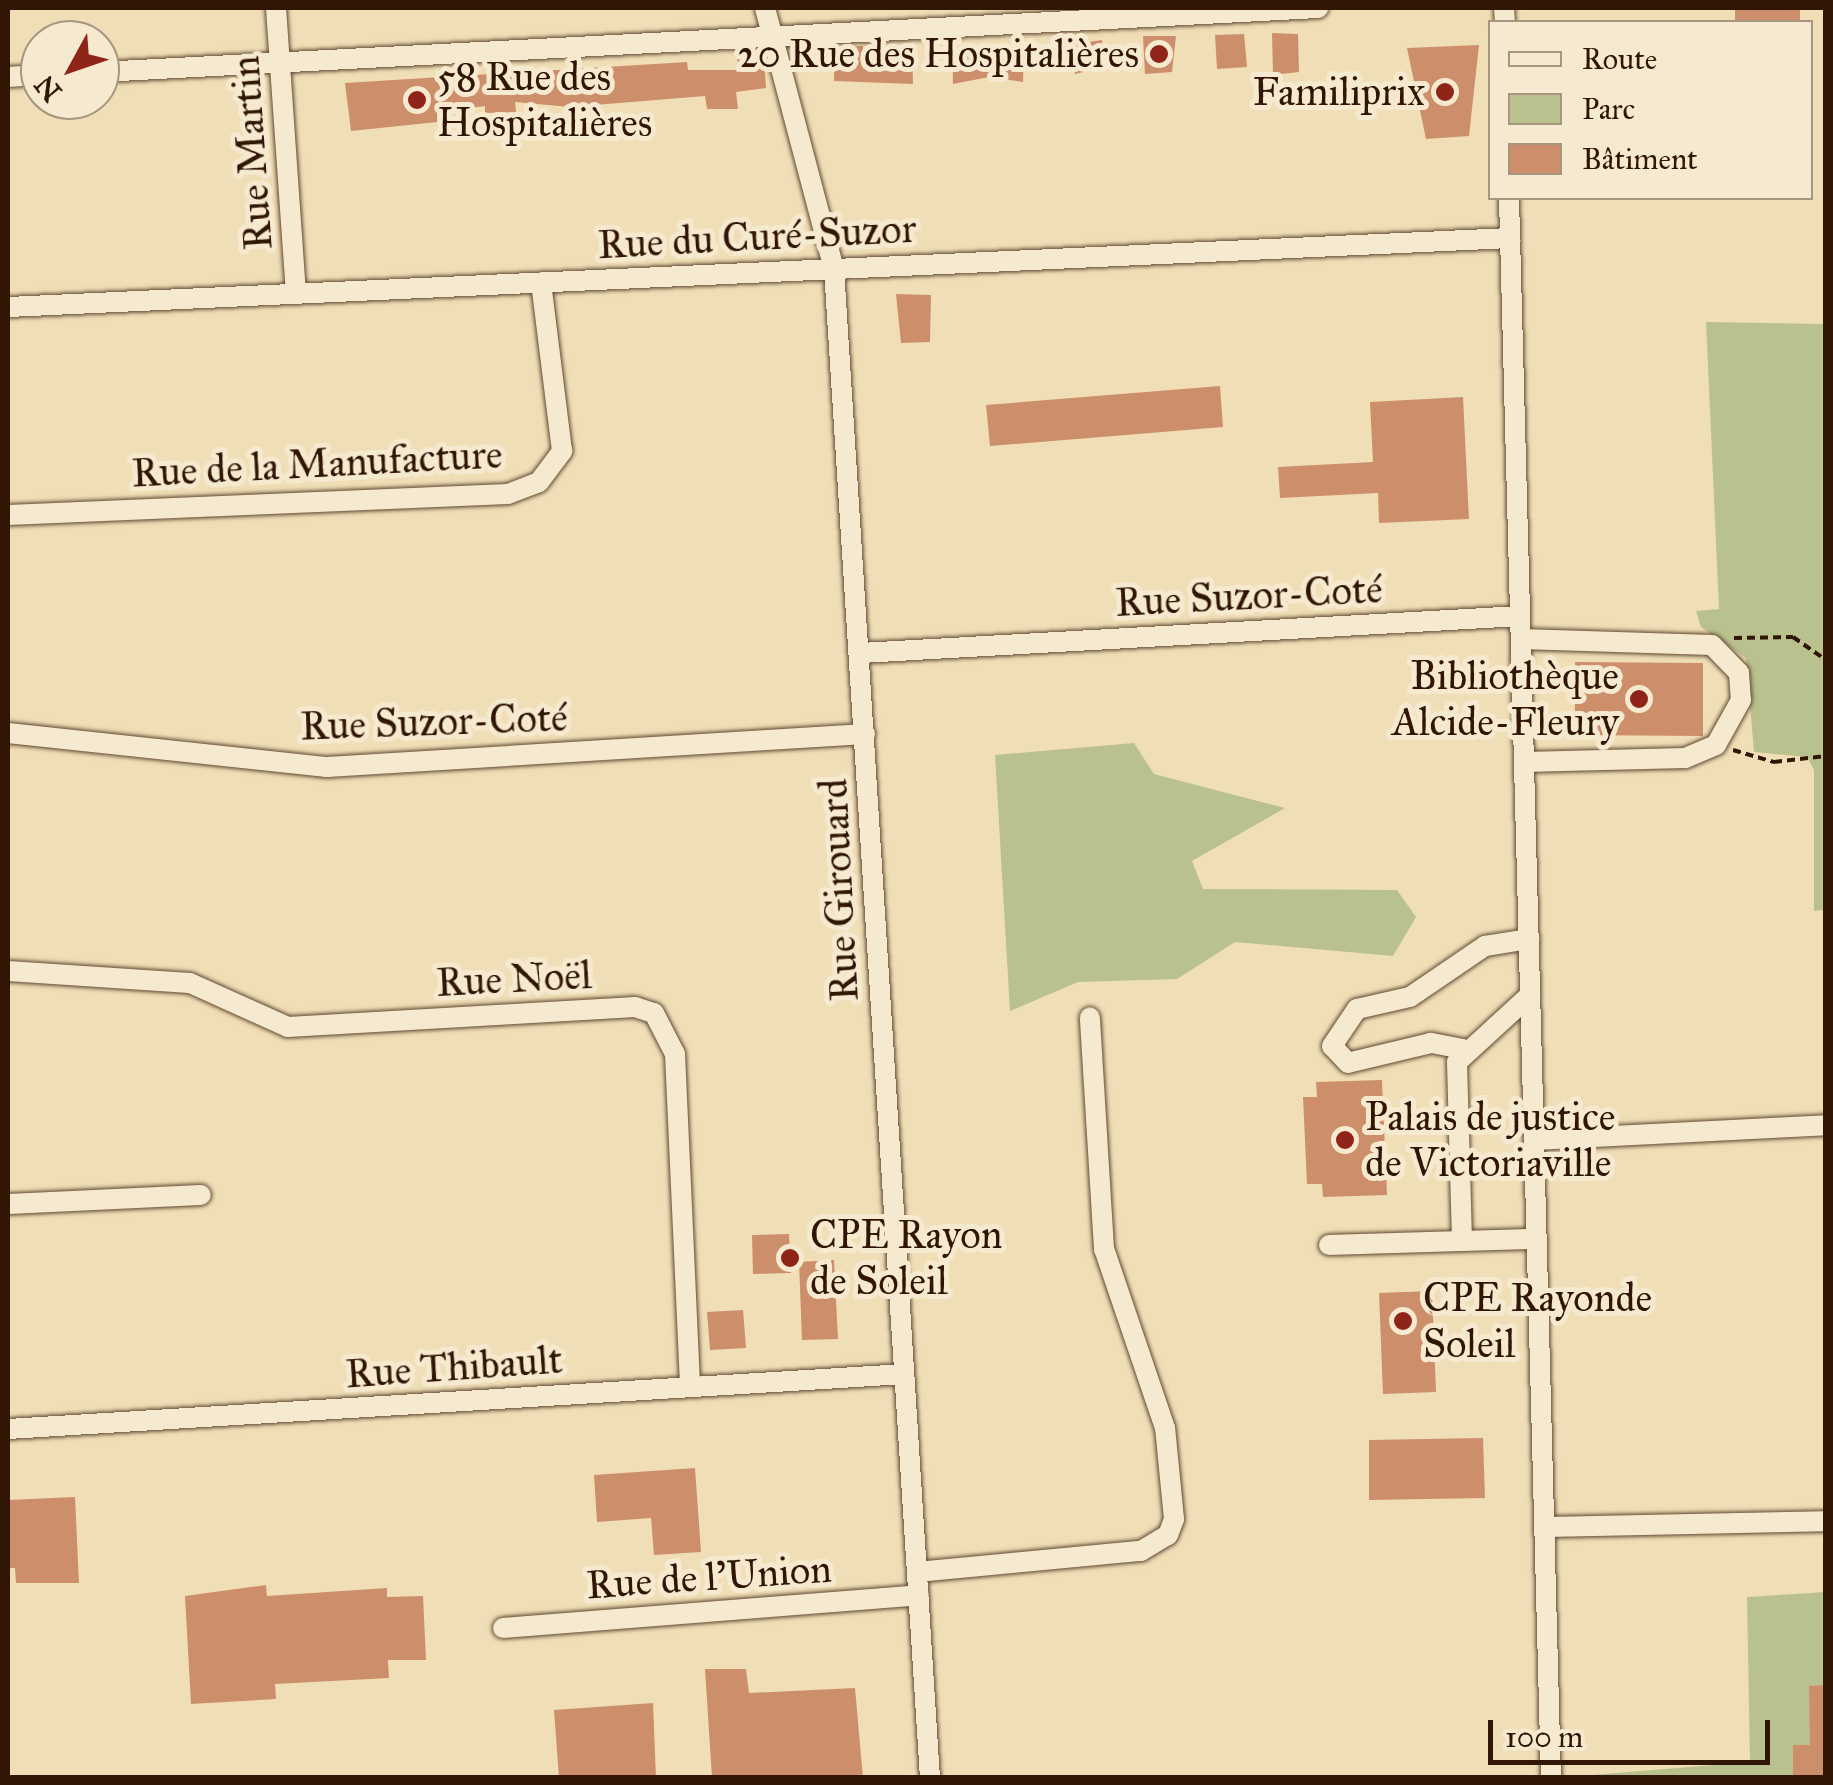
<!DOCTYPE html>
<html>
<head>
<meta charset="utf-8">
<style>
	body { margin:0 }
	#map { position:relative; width:1833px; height:1785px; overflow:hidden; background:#f0dfb6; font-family:"IM FELL Great Primer",serif }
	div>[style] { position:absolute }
	.green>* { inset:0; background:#b9c28e }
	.building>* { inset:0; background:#cd8e6b }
	.path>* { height:4px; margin-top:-2px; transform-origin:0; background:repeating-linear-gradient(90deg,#311606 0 8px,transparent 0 13px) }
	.roads { filter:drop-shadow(0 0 2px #614832) drop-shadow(0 0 2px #614832) }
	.minor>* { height:20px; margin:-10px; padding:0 10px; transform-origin:10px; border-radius:10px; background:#f5ead0 }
	.dots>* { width:28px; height:28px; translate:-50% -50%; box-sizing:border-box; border:5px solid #f5ead0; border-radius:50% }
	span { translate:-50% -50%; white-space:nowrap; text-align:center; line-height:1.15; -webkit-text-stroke:10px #f5ead0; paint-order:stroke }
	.poi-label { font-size:40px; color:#311606 }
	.right { translate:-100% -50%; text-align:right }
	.left { translate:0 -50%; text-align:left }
	.street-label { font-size:40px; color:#311606 }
	.frame { position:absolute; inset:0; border:10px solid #311606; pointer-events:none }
	.legend { position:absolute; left:1488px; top:20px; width:325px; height:180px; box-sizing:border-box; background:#f5ead0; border:2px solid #a7957f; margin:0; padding:12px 18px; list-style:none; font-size:30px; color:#311606 }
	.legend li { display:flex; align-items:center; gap:20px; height:50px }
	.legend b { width:50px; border:2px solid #a7957f }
	.north { position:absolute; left:20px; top:20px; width:100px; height:100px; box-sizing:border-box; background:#f5ead0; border:2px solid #a7957f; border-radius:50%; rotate:230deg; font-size:28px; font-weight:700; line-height:40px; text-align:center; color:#311606 }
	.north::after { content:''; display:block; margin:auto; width:35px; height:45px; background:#8f2418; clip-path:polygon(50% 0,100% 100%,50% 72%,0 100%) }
	.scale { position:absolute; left:1488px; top:1720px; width:282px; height:45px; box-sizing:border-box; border:5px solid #311606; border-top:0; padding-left:12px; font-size:30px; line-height:35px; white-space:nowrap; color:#311606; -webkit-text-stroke:8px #f5ead0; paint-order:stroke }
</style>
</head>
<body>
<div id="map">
	<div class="green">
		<div style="clip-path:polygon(1706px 322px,1825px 324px,1825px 910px,1814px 911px,1814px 770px,1807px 757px,1754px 752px,1746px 658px,1701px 627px,1696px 611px,1719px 609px)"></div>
		<div style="clip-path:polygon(1134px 743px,1154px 774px,1285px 808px,1192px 861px,1203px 889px,1397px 890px,1416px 917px,1393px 956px,1235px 942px,1177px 979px,1078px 982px,1010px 1011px,995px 755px)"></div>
		<div style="clip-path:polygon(1825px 1592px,1825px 1777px,1555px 1778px,1750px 1762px,1747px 1597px)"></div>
	</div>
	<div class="building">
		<div style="clip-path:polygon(1735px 8px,1800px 8px,1800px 22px,1735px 22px)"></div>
		<div style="clip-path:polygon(1272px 33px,1298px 34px,1299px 72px,1273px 75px)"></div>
		<div style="clip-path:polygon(1244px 34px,1247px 67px,1217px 69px,1215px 35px)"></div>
		<div style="clip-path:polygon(1143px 36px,1176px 36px,1172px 72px,1145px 74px)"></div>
		<div style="clip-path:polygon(1102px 40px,1104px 67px,1075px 74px,1072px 44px)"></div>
		<div style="clip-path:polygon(1479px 45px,1469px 136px,1426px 139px,1407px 48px)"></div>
		<div style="clip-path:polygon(863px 46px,863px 54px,912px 50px,913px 84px,834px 81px,835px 47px)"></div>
		<div style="clip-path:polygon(952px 47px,1024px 50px,1023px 82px,989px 77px,953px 84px)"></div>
		<div style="clip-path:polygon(737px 59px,764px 59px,766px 88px,736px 92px,738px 109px,707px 109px,705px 96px,570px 107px,515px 102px,516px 112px,485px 113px,485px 106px,437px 112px,437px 122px,351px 131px,345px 83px,687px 62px,688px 70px,739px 70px)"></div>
		<div style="clip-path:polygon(896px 294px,931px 295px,930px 342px,901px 343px)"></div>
		<div style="clip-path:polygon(1220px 386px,1223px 427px,990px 446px,986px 405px)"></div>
		<div style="clip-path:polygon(1463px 397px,1469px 519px,1379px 523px,1378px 493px,1280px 498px,1278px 467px,1373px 462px,1370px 402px)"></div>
		<div style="clip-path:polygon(1575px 662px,1703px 663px,1703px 736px,1575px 735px)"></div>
		<div style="clip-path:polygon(1382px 1080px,1387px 1195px,1323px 1197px,1322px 1184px,1307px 1184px,1303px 1097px,1317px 1097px,1316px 1082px)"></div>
		<div style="clip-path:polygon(789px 1234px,791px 1273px,753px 1274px,752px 1235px)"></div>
		<div style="clip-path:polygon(834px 1260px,838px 1339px,802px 1340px,799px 1262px)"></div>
		<div style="clip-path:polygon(1432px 1291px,1436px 1392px,1383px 1394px,1379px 1293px)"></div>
		<div style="clip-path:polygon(743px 1310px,746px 1348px,710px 1350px,707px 1312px)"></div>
		<div style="clip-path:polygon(1483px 1438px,1485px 1498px,1369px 1500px,1369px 1440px)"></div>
		<div style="clip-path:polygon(695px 1468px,701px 1552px,654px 1555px,651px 1518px,597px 1522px,594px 1475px)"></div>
		<div style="clip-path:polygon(75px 1497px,79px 1583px,16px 1583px,15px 1568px,8px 1568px,8px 1500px)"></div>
		<div style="clip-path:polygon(266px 1585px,267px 1596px,387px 1588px,387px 1597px,423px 1596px,426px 1660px,388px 1660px,389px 1678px,275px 1684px,276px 1699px,191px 1704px,185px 1596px)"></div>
		<div style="clip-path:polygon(705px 1669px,746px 1669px,749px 1693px,855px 1688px,863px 1778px,712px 1778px)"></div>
		<div style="clip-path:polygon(1826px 1685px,1826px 1778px,1793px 1778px,1793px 1745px,1810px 1745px,1809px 1686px)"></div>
		<div style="clip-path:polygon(653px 1703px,656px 1778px,559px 1778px,554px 1710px)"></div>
	</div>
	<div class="path">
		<div style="left:1734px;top:638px;width:59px;rotate:-1deg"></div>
		<div style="left:1793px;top:637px;width:40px;rotate:34.9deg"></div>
		<div style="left:1733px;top:750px;width:43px;rotate:16.3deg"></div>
		<div style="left:1774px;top:762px;width:52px;rotate:-6.6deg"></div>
	</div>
	<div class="roads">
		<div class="minor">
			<div style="left:276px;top:8px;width:286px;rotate:86deg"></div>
			<div style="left:765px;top:8px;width:270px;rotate:75.2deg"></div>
			<div style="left:834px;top:269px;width:1512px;rotate:86.36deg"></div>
			<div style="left:1504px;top:8px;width:14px;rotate:86deg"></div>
			<div style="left:100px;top:72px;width:1220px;rotate:-3.01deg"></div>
			<div style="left:8px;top:77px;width:32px;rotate:-4deg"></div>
			<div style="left:1509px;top:198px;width:1581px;rotate:88.48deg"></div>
			<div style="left:8px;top:307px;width:1504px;rotate:-2.63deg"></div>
			<div style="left:8px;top:515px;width:500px;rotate:-2.41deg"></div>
			<div style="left:508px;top:494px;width:33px;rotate:-21deg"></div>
			<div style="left:539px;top:482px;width:39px;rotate:-53deg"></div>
			<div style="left:562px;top:451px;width:170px;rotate:-97.1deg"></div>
			<div style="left:1521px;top:639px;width:191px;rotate:1.8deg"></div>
			<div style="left:1712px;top:645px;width:39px;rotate:46deg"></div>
			<div style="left:1739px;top:673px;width:27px;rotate:86deg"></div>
			<div style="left:1741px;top:700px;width:51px;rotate:119.1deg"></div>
			<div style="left:1716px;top:745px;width:34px;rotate:157deg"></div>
			<div style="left:1685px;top:758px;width:161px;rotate:178.6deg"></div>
			<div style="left:861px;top:653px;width:660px;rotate:-3.21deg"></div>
			<div style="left:8px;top:733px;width:321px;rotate:6.1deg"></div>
			<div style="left:327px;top:767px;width:539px;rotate:-3.51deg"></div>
			<div style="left:8px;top:971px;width:182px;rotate:3.8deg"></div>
			<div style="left:190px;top:983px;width:107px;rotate:24.2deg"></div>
			<div style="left:288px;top:1027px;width:348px;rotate:-3.3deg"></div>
			<div style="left:635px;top:1007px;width:20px;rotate:18deg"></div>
			<div style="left:654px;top:1013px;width:46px;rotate:62.9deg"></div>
			<div style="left:675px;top:1054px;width:333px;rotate:87.4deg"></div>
			<div style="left:1463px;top:1049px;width:33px;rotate:-169deg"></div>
			<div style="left:1431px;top:1043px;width:85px;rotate:166.5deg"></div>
			<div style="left:1348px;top:1063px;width:23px;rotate:-133deg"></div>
			<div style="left:1332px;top:1046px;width:45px;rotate:-56deg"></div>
			<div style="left:1357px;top:1009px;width:54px;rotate:-12.8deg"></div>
			<div style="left:1410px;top:997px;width:91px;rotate:-34.2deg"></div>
			<div style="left:1485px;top:946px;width:45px;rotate:-9deg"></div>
			<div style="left:1534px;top:1140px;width:292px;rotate:-2.9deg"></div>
			<div style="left:8px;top:1204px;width:193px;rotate:-2.7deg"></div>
			<div style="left:1462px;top:1241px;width:179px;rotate:-91.6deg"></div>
			<div style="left:1457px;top:1062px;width:99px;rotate:-42.5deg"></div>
			<div style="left:1329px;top:1245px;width:207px;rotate:-1.7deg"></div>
			<div style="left:8px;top:1429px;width:898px;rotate:-3.51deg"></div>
			<div style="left:1544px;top:1527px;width:282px;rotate:-1.2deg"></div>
			<div style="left:917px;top:1572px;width:225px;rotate:-5.4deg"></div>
			<div style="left:1141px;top:1551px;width:31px;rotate:-31deg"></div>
			<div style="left:1168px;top:1535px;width:17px;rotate:-69deg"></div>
			<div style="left:1174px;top:1519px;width:91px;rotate:-95.6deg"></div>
			<div style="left:1165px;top:1428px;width:189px;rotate:-108.8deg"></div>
			<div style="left:1104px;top:1249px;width:232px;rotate:-93.5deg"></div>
			<div style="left:503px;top:1628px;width:417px;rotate:-4.5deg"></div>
		</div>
	</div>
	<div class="dots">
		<div style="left:1159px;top:54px;background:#8f2418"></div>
		<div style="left:1445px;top:92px;background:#8f2418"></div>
		<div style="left:417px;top:100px;background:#8f2418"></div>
		<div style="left:1639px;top:699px;background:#8f2418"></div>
		<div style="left:1345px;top:1140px;background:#8f2418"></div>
		<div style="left:790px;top:1258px;background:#8f2418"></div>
		<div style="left:1403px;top:1321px;background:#8f2418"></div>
	</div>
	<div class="poi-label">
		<span class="right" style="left:1139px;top:54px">20 Rue des Hospitalières</span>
		<span class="left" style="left:437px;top:100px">58 Rue des<br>Hospitalières</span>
		<span class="right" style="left:1425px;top:92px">Familiprix</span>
		<span class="right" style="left:1619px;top:699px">Bibliothèque<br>Alcide-Fleury</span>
		<span class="left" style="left:1365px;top:1140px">Palais de justice<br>de Victoriaville</span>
		<span class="left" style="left:810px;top:1258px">CPE Rayon<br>de Soleil</span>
		<span class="left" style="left:1423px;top:1321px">CPE Rayonde<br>Soleil</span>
	</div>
	<div class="street-label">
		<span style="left:252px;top:153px;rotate:-94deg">Rue Martin</span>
		<span style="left:757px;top:237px;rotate:-3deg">Rue du Curé-Suzor</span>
		<span style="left:317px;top:464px;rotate:-3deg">Rue de la Manufacture</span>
		<span style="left:1249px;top:596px;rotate:-3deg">Rue Suzor-Coté</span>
		<span style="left:434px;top:722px;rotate:-2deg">Rue Suzor-Coté</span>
		<span style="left:839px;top:890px;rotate:-93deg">Rue Girouard</span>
		<span style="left:514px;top:979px;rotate:-3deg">Rue Noël</span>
		<span style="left:454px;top:1367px;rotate:-4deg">Rue Thibault</span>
		<span style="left:709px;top:1577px;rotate:-4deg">Rue de l'Union</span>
	</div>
	<div class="frame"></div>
	<ul class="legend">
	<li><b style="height:12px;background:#f5ead0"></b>Route</li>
	<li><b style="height:28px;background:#b9c28e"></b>Parc</li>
	<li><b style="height:28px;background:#cd8e6b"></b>Bâtiment</li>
	</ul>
	<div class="north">N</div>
	<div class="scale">100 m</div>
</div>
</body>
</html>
